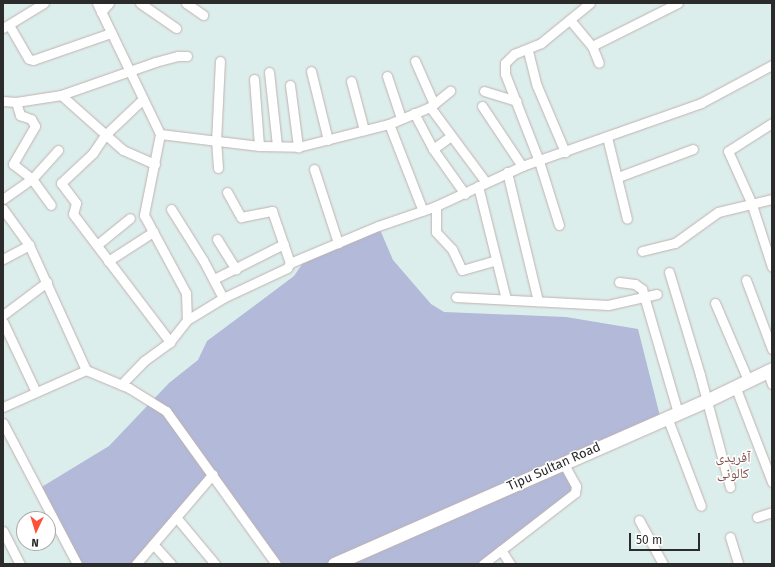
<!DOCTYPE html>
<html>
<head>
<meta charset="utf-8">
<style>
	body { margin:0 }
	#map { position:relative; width:775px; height:567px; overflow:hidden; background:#dceeec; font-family:"Fira Sans","Noto Naskh Arabic",sans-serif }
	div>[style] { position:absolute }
	.cemetery>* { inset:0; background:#b2b9d9 }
	.roads { filter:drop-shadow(0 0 1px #c0b2b0) drop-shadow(0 0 1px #c0b2b0) }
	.street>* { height:9px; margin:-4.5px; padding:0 4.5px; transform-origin:4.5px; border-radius:4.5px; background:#fff }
	.secondary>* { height:13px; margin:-6.5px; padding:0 6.5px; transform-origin:6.5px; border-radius:6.5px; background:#fff }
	span { translate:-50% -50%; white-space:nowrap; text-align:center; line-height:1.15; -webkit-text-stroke:3px #fff; paint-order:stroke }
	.street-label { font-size:13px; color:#2b2b2b }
	.neighbourhood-label { font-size:14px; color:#7f4f48 }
	.frame { position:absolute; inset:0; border:4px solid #2b2b2b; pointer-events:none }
	.north { position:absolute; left:16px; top:511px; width:40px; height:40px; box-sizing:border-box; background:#fff; border:1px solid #aaa; border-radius:50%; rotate:184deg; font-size:11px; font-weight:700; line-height:16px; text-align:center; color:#2b2b2b }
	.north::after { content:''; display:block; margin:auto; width:14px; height:18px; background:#ff5138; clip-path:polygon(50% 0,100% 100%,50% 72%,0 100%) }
	.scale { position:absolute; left:629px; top:533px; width:71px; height:18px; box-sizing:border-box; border:2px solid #2b2b2b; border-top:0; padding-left:5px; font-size:12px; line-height:14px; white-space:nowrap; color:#2b2b2b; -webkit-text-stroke:3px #fff; paint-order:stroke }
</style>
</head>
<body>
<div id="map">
	<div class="cemetery">
		<div style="clip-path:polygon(378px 225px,393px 260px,431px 304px,444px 312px,566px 317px,638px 329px,661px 420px,566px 465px,577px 486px,484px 564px,276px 564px,212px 474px,135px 564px,76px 564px,35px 491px,109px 446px,169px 383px,198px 360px,207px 341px,294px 276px,309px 254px)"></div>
	</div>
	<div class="roads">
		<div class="street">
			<div style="left:97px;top:3px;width:145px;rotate:64.3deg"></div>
			<div style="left:160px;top:134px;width:83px;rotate:101.2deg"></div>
			<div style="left:144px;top:215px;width:89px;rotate:61.7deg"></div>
			<div style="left:186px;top:293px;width:27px;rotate:88deg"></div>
			<div style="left:187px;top:320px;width:28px;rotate:128deg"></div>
			<div style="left:170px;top:342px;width:32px;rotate:144deg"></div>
			<div style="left:144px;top:361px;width:33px;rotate:134deg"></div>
			<div style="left:140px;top:3px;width:44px;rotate:34.8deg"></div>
			<div style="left:186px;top:3px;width:21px;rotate:35deg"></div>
			<div style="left:101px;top:12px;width:12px;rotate:-48deg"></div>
			<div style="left:570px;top:20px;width:34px;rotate:50deg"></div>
			<div style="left:592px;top:46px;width:18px;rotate:68deg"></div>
			<div style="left:9px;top:25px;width:39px;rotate:60deg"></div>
			<div style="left:29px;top:59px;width:4px;rotate:14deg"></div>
			<div style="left:33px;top:60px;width:83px;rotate:-19.1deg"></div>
			<div style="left:3px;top:28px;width:48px;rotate:-31.4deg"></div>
			<div style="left:592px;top:46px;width:96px;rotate:-26.6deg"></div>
			<div style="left:528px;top:51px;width:36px;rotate:76deg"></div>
			<div style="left:537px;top:86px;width:72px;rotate:67deg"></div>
			<div style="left:415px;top:61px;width:47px;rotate:66.2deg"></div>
			<div style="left:311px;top:71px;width:71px;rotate:76.2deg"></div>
			<div style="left:269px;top:72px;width:74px;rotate:83.8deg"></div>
			<div style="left:387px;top:76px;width:44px;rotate:71.6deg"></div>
			<div style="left:254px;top:79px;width:67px;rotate:85.7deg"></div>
			<div style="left:351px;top:81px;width:51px;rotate:75.1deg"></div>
			<div style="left:290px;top:85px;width:63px;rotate:82.6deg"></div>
			<div style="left:484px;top:91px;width:34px;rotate:17deg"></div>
			<div style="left:61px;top:95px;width:83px;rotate:41.6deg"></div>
			<div style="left:123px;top:150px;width:35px;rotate:24deg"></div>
			<div style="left:143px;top:99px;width:52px;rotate:136.5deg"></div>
			<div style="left:105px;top:135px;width:22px;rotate:124deg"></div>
			<div style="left:93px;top:153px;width:44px;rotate:136.8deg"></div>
			<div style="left:61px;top:183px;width:25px;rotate:53deg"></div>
			<div style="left:76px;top:203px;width:11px;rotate:105deg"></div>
			<div style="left:73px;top:214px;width:161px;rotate:52.8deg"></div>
			<div style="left:3px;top:101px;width:13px;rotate:4deg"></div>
			<div style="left:16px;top:102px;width:46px;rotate:-8.8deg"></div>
			<div style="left:61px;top:95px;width:100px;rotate:-19.3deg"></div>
			<div style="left:155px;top:62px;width:24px;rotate:-15deg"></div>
			<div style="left:178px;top:56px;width:9px"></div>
			<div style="left:16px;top:102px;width:14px;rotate:73deg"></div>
			<div style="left:20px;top:115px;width:12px;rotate:20deg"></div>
			<div style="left:31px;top:119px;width:8px;rotate:60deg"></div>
			<div style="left:35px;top:126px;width:44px;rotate:120.1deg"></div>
			<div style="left:13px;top:164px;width:24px;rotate:38deg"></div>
			<div style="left:32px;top:179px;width:32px;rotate:54deg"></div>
			<div style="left:482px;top:106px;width:72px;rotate:56.3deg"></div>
			<div style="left:430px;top:107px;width:92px;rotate:53.4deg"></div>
			<div style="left:414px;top:113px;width:41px;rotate:62.2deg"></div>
			<div style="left:433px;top:149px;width:55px;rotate:54.6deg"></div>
			<div style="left:772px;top:123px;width:52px;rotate:147.5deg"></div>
			<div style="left:728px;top:151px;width:56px;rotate:65.7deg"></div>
			<div style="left:751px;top:202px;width:68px;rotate:72.1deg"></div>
			<div style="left:389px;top:124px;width:93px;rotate:68.7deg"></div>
			<div style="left:160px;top:134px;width:100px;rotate:6.9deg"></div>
			<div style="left:259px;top:146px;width:39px;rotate:1deg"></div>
			<div style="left:298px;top:147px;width:94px;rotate:-14.2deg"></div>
			<div style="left:389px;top:124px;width:44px;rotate:-22.5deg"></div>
			<div style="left:430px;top:107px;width:26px;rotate:-39deg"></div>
			<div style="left:607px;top:137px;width:84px;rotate:76.3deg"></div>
			<div style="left:433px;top:149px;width:22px;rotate:-36deg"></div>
			<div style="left:218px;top:168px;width:26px;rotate:-94deg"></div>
			<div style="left:216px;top:142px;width:81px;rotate:-87.2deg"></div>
			<div style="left:314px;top:169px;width:78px;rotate:72deg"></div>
			<div style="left:507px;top:172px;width:133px;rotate:76.5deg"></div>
			<div style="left:618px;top:177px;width:80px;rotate:-20.5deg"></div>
			<div style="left:478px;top:186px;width:116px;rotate:76.1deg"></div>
			<div style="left:227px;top:192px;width:29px;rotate:61deg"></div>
			<div style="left:241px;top:217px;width:32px;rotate:-11deg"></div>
			<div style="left:272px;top:211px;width:55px;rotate:70.9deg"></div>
			<div style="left:3px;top:199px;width:35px;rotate:-35deg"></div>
			<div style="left:32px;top:179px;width:39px;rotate:-48deg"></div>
			<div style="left:436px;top:206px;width:26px;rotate:90deg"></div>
			<div style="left:436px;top:232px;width:23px;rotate:47deg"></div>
			<div style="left:452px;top:249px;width:23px;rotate:65deg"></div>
			<div style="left:462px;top:270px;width:35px;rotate:-16deg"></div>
			<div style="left:3px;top:209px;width:44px;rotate:54.2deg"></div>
			<div style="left:29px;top:245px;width:137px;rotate:65.5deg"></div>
			<div style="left:86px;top:370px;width:47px;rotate:22.7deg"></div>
			<div style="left:129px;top:388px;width:44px;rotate:31.9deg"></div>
			<div style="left:166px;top:411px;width:188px;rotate:54.3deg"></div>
			<div style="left:171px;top:209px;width:60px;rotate:57.9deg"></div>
			<div style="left:203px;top:260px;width:43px;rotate:62.2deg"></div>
			<div style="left:559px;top:225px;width:67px;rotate:-107.4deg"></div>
			<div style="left:539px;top:161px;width:93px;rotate:-111.3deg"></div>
			<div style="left:505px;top:74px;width:11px;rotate:-90deg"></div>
			<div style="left:505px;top:63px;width:13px;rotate:-45deg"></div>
			<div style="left:514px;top:54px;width:29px;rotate:-22deg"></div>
			<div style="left:541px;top:43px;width:63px;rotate:-39.2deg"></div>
			<div style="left:217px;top:239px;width:36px;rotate:58deg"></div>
			<div style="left:98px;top:244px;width:41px;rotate:-39.1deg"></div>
			<div style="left:642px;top:251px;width:34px;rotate:-14deg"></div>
			<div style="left:675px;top:243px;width:53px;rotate:-35.8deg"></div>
			<div style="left:718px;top:212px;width:56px;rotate:-13.5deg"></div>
			<div style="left:3px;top:259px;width:30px;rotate:-28deg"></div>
			<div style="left:108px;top:261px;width:54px;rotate:-32.8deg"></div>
			<div style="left:669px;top:272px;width:108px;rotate:73.2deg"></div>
			<div style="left:700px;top:375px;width:116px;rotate:75deg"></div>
			<div style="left:214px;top:279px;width:78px;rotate:-26.6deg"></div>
			<div style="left:746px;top:280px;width:74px;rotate:69.4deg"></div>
			<div style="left:619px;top:282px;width:16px;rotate:7deg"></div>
			<div style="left:635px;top:284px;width:9px;rotate:36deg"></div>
			<div style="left:642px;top:289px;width:129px;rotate:73.8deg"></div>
			<div style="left:456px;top:297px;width:152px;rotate:3deg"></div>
			<div style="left:608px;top:305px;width:50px;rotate:-12.7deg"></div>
			<div style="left:715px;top:303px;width:84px;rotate:66.8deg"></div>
			<div style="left:3px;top:315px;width:55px;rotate:-36.9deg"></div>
			<div style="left:187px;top:320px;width:42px;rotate:-31.4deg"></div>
			<div style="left:223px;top:298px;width:71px;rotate:-25.1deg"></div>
			<div style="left:287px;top:268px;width:6px;rotate:-59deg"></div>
			<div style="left:290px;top:263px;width:95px;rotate:-22.8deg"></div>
			<div style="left:378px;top:226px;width:61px;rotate:-19deg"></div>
			<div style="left:436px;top:206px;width:95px;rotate:-24.9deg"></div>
			<div style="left:522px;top:166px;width:190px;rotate:-19.4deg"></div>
			<div style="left:701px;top:103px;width:81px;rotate:-28.2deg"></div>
			<div style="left:3px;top:322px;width:77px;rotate:64.8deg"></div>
			<div style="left:767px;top:371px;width:14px;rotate:69deg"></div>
			<div style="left:735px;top:386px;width:103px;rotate:68.9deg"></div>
			<div style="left:3px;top:407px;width:91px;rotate:-24deg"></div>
			<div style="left:667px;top:417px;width:95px;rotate:69.1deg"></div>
			<div style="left:3px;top:423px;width:159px;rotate:62.3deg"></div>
			<div style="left:176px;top:517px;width:61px;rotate:50.3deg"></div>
			<div style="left:757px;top:517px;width:16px;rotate:-18deg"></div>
			<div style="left:639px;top:520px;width:50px;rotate:61.4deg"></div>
			<div style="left:3px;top:531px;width:37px;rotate:63deg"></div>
			<div style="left:730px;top:537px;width:28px;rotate:73deg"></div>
			<div style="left:153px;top:544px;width:27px;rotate:48deg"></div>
			<div style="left:501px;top:550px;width:17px;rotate:57deg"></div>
			<div style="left:136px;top:564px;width:118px;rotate:-49.5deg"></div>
			<div style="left:483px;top:564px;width:116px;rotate:-37.7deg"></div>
			<div style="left:575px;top:493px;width:7px;rotate:-82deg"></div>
			<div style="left:576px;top:486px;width:26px;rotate:-119deg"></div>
		</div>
		<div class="secondary">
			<div style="left:334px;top:564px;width:408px;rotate:-23.7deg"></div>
			<div style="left:708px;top:400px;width:71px;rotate:-25.8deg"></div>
		</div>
	</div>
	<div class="street-label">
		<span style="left:554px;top:467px;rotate:-24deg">Tipu Sultan Road</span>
	</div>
	<div class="neighbourhood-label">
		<span style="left:733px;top:466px">آفریدی<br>کالونی</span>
	</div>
	<div class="frame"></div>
	<div class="north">N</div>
	<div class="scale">50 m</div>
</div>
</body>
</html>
